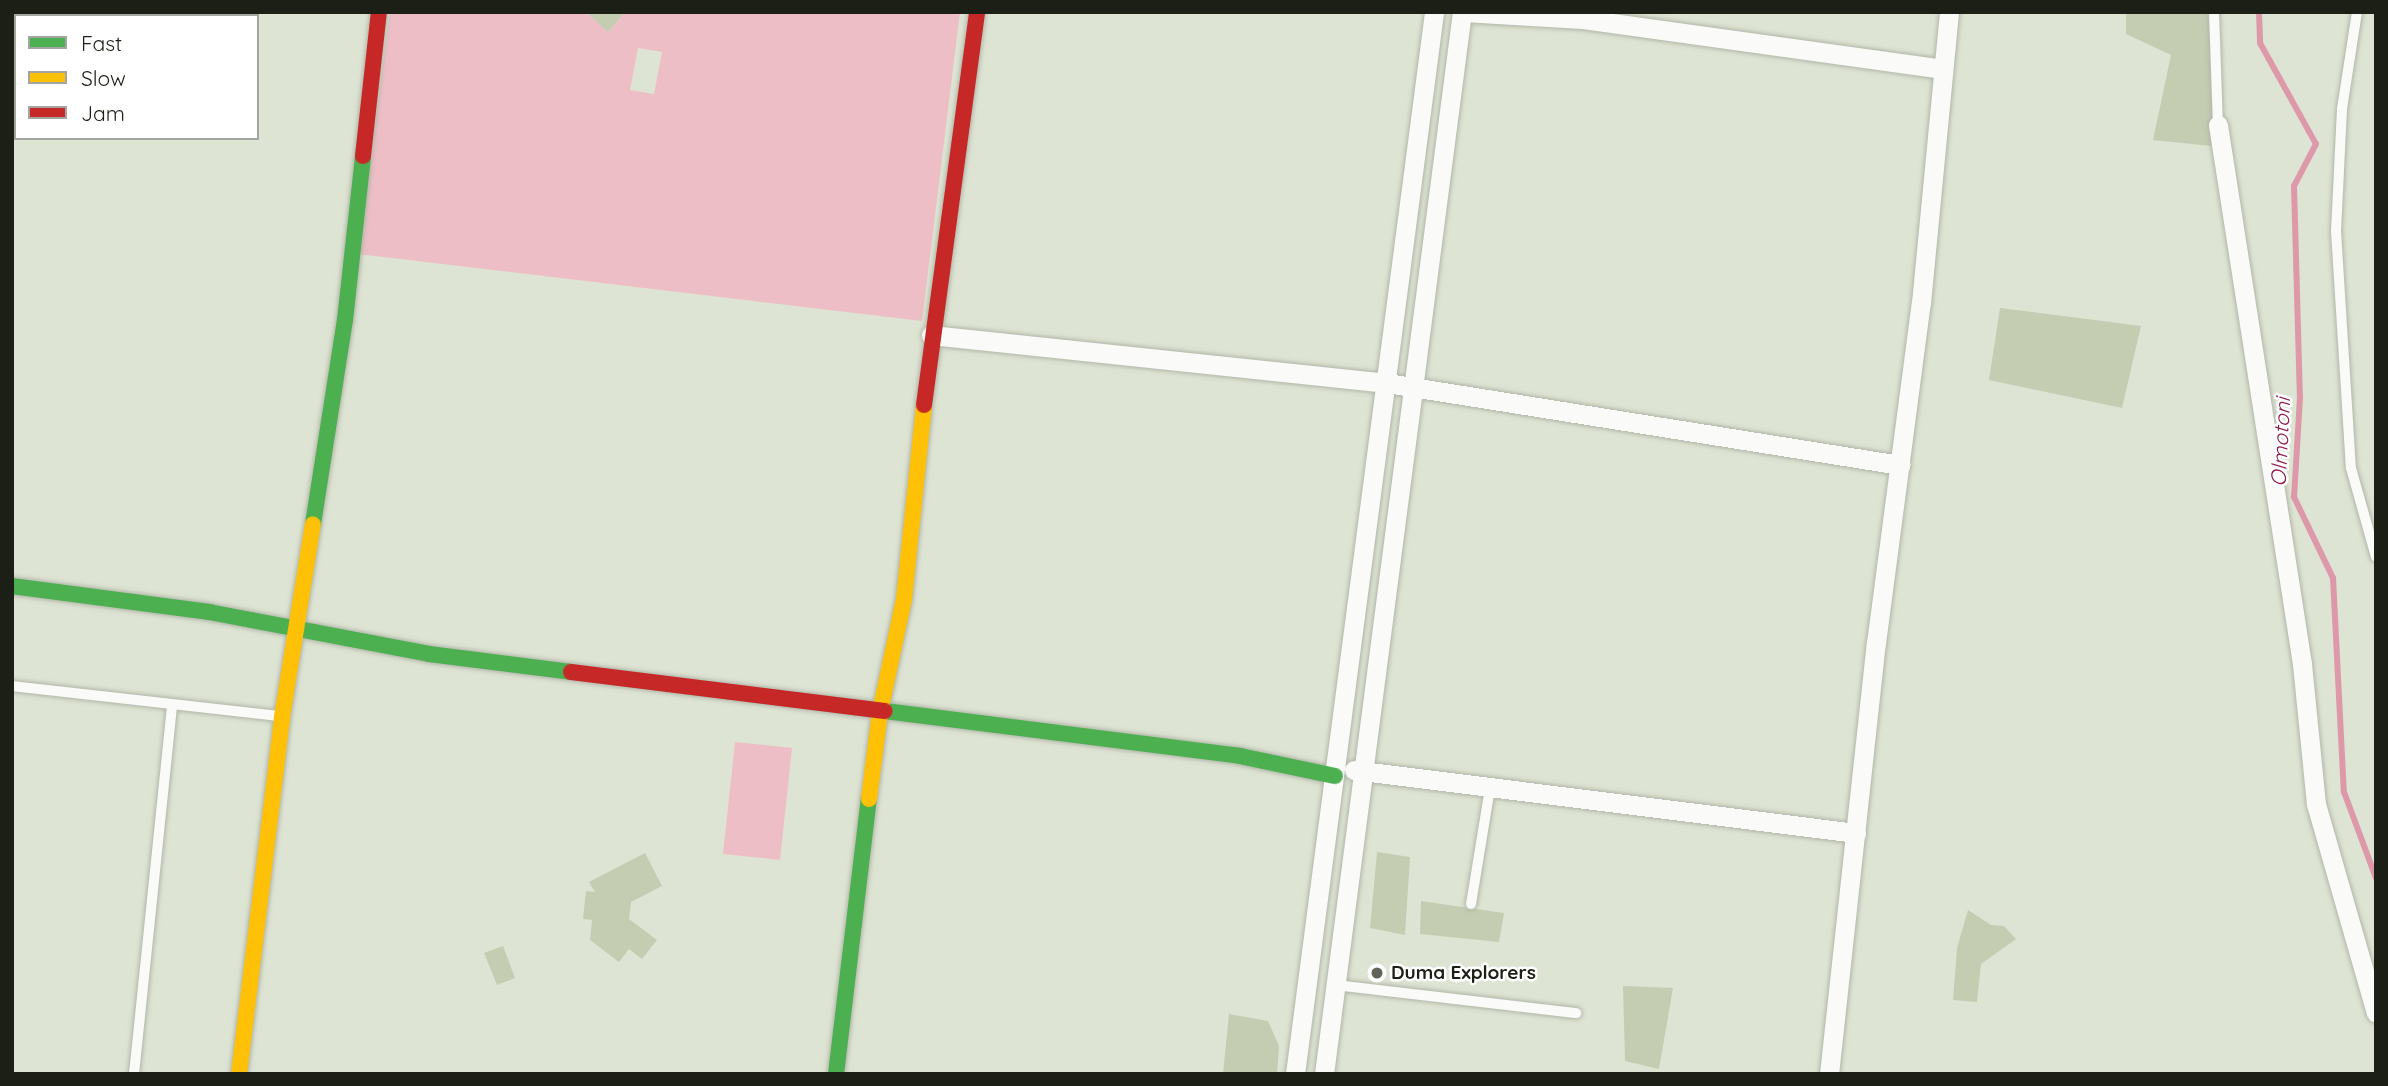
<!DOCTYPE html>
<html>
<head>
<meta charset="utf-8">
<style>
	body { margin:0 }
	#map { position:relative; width:2388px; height:1086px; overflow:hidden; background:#dee4d3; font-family:Quicksand,sans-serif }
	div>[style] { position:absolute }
	.green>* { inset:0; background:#eebec6 }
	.stream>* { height:6px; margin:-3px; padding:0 3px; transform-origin:3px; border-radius:3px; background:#d9a }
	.building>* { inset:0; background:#c4ccb2 }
	.roads { filter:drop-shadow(0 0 2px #b1b6a9) drop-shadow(0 0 2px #b1b6a9) }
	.lane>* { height:10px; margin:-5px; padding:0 5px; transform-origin:5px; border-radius:5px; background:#fafbf8 }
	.street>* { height:19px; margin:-9.5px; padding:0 9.5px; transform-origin:9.5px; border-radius:9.5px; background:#fafbf8 }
	.fast>* { height:16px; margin:-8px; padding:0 8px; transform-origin:8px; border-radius:8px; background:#4caf50 }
	.slow>* { height:16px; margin:-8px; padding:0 8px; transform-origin:8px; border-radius:8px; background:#ffc107 }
	.jam>* { height:16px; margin:-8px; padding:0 8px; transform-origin:8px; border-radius:8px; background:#c62828 }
	.dots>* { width:19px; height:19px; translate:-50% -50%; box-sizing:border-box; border:4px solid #fff; border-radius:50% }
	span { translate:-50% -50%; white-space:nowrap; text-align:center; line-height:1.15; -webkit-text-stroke:5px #fff; paint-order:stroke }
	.poi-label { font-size:19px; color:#1c1f15; font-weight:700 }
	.left { translate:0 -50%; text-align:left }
	.water-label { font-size:21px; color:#901a4d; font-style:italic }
	.frame { position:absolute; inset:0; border:14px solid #1c1f15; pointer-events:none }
	.legend { position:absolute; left:14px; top:14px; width:245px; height:126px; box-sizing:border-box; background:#fff; border:2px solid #a4a5a1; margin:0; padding:9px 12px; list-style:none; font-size:21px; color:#1c1f15 }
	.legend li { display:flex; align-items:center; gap:14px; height:35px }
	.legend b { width:35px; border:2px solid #a4a5a1 }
</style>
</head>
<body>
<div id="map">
	<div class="green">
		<div style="clip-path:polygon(evenodd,390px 12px,586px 12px,608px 32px,625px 12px,960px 12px,922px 321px,358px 254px,390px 12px,638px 48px,662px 52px,654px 94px,630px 90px,638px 48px)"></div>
		<div style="clip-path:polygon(735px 742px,792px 748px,780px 860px,723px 854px)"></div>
	</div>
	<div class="stream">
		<div style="left:2259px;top:12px;width:31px;rotate:88deg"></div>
		<div style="left:2260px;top:43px;width:115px;rotate:61deg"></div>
		<div style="left:2316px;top:144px;width:47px;rotate:117.6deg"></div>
		<div style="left:2294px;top:186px;width:211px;rotate:88.4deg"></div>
		<div style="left:2300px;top:397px;width:100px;rotate:93.4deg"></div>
		<div style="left:2294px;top:497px;width:90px;rotate:64.3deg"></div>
		<div style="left:2333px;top:578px;width:214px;rotate:87.1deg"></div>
		<div style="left:2344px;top:792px;width:92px;rotate:69.6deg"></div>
	</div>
	<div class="building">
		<div style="clip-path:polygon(586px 12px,625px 12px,608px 32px)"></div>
		<div style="clip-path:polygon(2126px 12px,2208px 12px,2221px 147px,2153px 140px,2171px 55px,2126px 34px)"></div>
		<div style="clip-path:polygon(2000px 308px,2141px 326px,2122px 408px,1989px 380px)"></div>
		<div style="clip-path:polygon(1377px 852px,1410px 857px,1405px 935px,1370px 928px)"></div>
		<div style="clip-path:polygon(645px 853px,662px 886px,631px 902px,629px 919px,657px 940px,642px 959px,629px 949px,619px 962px,590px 940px,592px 920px,583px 919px,586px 891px,595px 892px,589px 882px)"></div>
		<div style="clip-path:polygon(1421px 901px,1504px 913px,1499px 942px,1420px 934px)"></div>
		<div style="clip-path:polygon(1968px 910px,1991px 925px,2004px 926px,2016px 939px,1981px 964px,1977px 1002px,1953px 1000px,1957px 948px)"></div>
		<div style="clip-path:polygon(503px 946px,515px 978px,497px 985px,484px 953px)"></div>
		<div style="clip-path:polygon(1623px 986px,1673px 988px,1659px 1069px,1625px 1061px)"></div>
		<div style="clip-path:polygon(1229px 1014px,1268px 1021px,1279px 1046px,1277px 1074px,1223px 1074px)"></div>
	</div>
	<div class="roads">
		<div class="lane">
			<div style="left:2214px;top:12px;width:113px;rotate:88deg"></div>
			<div style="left:2357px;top:12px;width:98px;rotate:98.8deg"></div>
			<div style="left:2342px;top:109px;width:122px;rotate:92.8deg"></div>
			<div style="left:2336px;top:231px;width:237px;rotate:86.4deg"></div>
			<div style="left:2351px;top:468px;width:92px;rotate:74.3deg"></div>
			<div style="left:12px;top:686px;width:268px;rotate:6.4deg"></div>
			<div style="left:1471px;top:904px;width:118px;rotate:-80.7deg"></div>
			<div style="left:1336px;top:985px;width:242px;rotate:6.7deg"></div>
			<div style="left:134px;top:1074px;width:371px;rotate:-84.1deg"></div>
		</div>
		<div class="street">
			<div style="left:1463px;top:12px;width:120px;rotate:3.3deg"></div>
			<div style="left:1583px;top:19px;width:362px;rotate:7.9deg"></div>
			<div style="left:2218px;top:125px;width:546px;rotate:81.14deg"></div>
			<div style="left:2302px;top:664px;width:141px;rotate:84.3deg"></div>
			<div style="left:2316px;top:804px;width:217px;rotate:74deg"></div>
			<div style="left:931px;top:335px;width:459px;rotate:6deg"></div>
			<div style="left:1387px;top:383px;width:520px;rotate:9.08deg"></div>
			<div style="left:1354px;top:770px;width:506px;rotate:7.15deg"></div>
			<div style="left:1295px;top:1074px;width:1071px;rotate:-82.54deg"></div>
			<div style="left:1324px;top:1074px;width:1071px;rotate:-82.6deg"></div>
			<div style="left:1829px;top:1074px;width:434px;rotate:-83.8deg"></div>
			<div style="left:1876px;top:643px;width:343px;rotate:-82.5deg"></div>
			<div style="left:1921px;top:303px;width:292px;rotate:-84.5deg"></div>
		</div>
		<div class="fast">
			<div style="left:313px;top:524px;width:206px;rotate:-81.1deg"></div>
			<div style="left:345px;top:320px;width:165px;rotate:-83.7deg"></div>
			<div style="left:12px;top:586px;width:199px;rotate:7.5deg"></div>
			<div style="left:209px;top:612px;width:224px;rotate:10.8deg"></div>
			<div style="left:429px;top:654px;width:143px;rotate:7.2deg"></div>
			<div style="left:885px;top:711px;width:358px;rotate:7.2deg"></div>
			<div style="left:1240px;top:756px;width:97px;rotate:11.9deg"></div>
			<div style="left:836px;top:1074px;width:277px;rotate:-83.2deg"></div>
		</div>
		<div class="slow">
			<div style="left:869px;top:799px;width:88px;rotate:-82.8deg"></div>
			<div style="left:880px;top:712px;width:116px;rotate:-78deg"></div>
			<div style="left:904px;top:599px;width:195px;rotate:-84.1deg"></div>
			<div style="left:239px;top:1074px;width:360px;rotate:-83.1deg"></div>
			<div style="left:282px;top:717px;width:195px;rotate:-80.9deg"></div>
		</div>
		<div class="jam">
			<div style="left:363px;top:156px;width:145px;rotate:-83.7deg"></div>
			<div style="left:924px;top:405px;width:397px;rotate:-82.3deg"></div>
			<div style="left:571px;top:672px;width:316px;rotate:7.1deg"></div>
		</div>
	</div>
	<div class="dots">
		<div style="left:1377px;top:973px;background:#606458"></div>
	</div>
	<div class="poi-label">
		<span class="left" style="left:1391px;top:973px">Duma Explorers</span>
	</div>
	<div class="water-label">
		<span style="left:2280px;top:442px;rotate:-87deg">Olmotoni</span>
	</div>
	<div class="frame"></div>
	<ul class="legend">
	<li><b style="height:9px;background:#4caf50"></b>Fast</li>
	<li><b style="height:9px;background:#ffc107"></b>Slow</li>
	<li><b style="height:9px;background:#c62828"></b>Jam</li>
	</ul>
</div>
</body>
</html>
